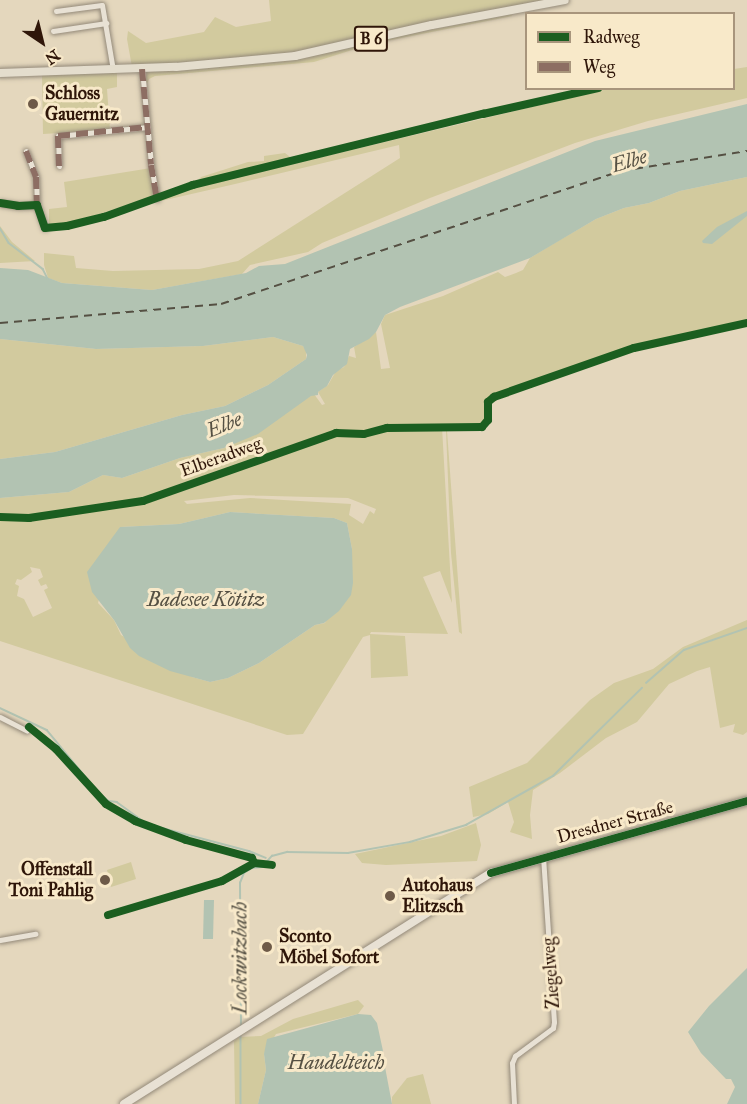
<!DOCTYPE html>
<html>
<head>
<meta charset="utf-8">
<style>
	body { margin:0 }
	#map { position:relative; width:747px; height:1104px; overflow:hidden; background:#e4d7bd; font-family:"IM FELL Great Primer",serif }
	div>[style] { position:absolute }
	.green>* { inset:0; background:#d2ca9e }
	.water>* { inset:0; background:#b2c3b2 }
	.stream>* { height:1.5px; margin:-0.75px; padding:0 0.75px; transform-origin:0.75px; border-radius:0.75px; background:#b2c3b2 }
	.ferry>* { height:1.5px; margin-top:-0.75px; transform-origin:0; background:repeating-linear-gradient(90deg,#555043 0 8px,transparent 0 14px) }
	.roads { filter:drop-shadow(0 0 2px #938979) drop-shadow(0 0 2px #938979) }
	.minor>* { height:5px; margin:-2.5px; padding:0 2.5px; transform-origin:2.5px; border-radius:2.5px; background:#e8e1d4 }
	.secondary>* { height:8px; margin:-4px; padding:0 4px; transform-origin:4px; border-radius:4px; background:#e8e1d4 }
	.primary>* { height:8px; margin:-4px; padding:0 4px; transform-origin:4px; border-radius:4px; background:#e4ddcd }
	.quiet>* { height:6px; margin-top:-3px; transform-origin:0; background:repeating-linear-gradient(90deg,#8d6e63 0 12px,transparent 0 18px) }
	.cycleway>* { height:8px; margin:-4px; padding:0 4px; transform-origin:4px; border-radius:4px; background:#1b5e20 }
	.dots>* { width:16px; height:16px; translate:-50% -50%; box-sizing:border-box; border:3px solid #f8e9c9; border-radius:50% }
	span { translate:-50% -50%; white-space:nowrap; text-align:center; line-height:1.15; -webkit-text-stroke:6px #f8e9c9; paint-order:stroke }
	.shield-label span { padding:2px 4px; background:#f8e9c9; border:2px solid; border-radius:4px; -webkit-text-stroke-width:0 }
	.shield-label { font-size:16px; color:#2f1609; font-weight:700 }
	.poi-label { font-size:18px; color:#2f1609; font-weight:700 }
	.left { translate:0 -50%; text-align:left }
	.right { translate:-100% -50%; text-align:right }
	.street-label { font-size:18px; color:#2f1609 }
	.water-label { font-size:20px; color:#555043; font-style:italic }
	.legend { position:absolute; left:525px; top:12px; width:210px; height:78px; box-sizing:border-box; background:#f8e9c9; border:2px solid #a8957c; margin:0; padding:8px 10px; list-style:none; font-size:18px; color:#2f1609 }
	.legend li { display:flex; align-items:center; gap:12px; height:30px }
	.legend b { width:30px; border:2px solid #a8957c }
	.north { position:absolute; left:12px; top:12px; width:60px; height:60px; -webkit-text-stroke:4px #f8e9c9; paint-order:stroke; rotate:145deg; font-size:16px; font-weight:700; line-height:24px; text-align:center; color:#2f1609 }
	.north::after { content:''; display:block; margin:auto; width:21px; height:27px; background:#2f1609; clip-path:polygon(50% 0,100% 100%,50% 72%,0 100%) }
</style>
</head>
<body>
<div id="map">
	<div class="green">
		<div style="clip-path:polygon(269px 0,551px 0,283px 55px,132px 67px,127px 39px,128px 31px,146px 43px,204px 32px,215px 17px,236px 27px,271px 21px)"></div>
		<div style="clip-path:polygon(511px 14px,512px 16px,371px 44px,314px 62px,155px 76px,149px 79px,147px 84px,145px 79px,147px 72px,152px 71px,272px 61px)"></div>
		<div style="clip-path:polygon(747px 67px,747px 98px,648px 121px,575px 143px,430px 198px,322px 243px,308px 252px,250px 265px,242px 274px,152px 290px,62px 283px,48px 278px,44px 265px,44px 253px,74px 256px,76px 268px,113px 271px,199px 269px,238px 261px,400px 158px,399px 145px,235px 184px,161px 201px,161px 199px,188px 189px,607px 89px,734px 88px,734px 69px)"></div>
		<div style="clip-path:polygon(117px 73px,117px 87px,107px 89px,110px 130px,43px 134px,42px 75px)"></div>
		<div style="clip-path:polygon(285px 153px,294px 160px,197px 181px,201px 177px,248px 162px,264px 161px,264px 156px)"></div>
		<div style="clip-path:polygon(151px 168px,155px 196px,65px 225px,49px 225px,49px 209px,67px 207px,64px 182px)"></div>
		<div style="clip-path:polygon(evenodd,747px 177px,747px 321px,628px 347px,490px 398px,486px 404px,487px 420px,483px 425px,442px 424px,386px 427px,365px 433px,336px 431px,193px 482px,192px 485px,335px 434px,368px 435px,393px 429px,442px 427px,452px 603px,440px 571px,423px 577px,448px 634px,371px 632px,370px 634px,405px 636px,408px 676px,371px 678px,370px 635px,363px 637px,303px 734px,287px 735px,0 641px,0 498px,69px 492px,103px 475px,122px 478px,180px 458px,224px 448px,314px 394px,322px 405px,325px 404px,318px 392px,328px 385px,336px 371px,344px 367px,349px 356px,356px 358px,354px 347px,376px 332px,381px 369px,390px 368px,381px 324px,385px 315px,443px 296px,498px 272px,505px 277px,516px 273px,523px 270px,530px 258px,553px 244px,596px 219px,624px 208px,649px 203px,680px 191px,747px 177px,234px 495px,348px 498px,376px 509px,374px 514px,370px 511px,363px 524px,349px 515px,351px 504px,250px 498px,187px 504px,184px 501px,234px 495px,747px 177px,230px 512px,334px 518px,347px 523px,352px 549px,325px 623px,315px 625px,259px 663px,228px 678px,210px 682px,192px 677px,121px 635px,114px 620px,98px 603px,120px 527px,179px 524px,230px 512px,747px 177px,30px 567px,40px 569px,43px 577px,38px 580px,41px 586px,46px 584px,48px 588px,44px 590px,52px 608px,33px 617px,24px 599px,17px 596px,19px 586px,15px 584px,17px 579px,21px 580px,32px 572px,30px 567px)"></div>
		<div style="clip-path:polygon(0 226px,12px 242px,35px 261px,0 263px)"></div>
		<div style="clip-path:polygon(273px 337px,303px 346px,306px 351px,306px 359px,268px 385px,225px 406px,182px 415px,55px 452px,0 459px,0 339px,96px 349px,203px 346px)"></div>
		<div style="clip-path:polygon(446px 430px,447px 431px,462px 634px,459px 632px,451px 553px)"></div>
		<div style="clip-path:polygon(747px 620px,747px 732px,743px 735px,733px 732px,735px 724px,720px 728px,710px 667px,697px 671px,669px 684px,637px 722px,606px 738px,560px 773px,533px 790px,530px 815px,532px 839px,510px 832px,514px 822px,508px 802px,488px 814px,473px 817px,469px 787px,527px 763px,590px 700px,614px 683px,653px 669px,683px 647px)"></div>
		<div style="clip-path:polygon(476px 823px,481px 845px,477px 861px,386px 865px,362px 863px,355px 854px,441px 836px)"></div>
		<div style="clip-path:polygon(131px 862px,136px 879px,111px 887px,107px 870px)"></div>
		<div style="clip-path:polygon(358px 1000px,364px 1006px,358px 1014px,276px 1034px,264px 1054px,266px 1070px,258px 1104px,235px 1104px,234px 1041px,239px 1037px,261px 1036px,293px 1019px)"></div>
		<div style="clip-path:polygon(423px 1074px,431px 1104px,392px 1104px,392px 1097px,407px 1078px)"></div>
	</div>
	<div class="water">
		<div style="clip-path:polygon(747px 104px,747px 177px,680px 191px,649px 203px,624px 208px,596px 219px,530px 258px,400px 307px,385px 315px,376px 332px,369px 339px,350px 349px,347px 364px,333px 375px,327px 386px,318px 392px,318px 395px,311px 396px,258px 434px,224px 448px,180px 458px,122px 478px,103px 475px,69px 492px,0 498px,0 459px,55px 452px,182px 415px,225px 406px,268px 385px,306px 359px,307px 355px,303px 346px,273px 337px,203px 346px,96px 349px,0 339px,0 268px,28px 270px,62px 283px,152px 290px,246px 273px,259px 266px,285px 264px,595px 141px)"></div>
		<div style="clip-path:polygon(747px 211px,747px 216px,712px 244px,703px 243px,702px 241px,717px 227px)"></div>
		<div style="clip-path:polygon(230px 512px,334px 518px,347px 523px,352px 549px,353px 583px,351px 595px,339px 611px,324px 623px,315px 625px,259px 663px,228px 678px,210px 682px,170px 671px,139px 656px,130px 648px,114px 620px,92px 592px,87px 572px,120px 527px,179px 524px)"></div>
		<div style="clip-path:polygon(204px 900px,214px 900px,213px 939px,203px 939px)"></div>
		<div style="clip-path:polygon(747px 968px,747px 1104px,727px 1104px,735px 1087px,731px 1079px,726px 1079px,701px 1053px,688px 1032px,709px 1006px)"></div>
		<div style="clip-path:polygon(358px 1014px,371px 1015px,377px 1023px,383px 1051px,378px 1066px,385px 1067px,392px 1104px,258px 1104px,266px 1070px,264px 1054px,267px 1039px)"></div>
	</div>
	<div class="stream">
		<div style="left:0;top:228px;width:17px;rotate:59deg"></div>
		<div style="left:9px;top:243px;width:43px;rotate:37.4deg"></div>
		<div style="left:43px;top:269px;width:11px;rotate:63deg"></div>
		<div style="left:646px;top:683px;width:50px;rotate:-41deg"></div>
		<div style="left:684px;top:650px;width:67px;rotate:-19.2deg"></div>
		<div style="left:0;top:708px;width:52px;rotate:25.1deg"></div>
		<div style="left:47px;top:730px;width:82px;rotate:50.5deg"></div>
		<div style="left:99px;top:793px;width:13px;rotate:39deg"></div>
		<div style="left:109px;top:801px;width:8px;rotate:7deg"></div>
		<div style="left:117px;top:802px;width:37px;rotate:36deg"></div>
		<div style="left:147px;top:824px;width:106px;rotate:14.8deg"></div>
		<div style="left:249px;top:851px;width:18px;rotate:22deg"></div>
		<div style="left:241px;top:1028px;width:145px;rotate:-90.4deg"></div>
		<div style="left:240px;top:883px;width:11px;rotate:-68deg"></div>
		<div style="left:244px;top:873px;width:9px;rotate:-32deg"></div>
		<div style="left:252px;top:868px;width:10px;rotate:-6deg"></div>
		<div style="left:262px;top:867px;width:15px;rotate:-48deg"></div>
		<div style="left:272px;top:856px;width:16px;rotate:-15deg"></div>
		<div style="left:287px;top:852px;width:61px;rotate:0.9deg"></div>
		<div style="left:348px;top:853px;width:63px;rotate:-10.1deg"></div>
		<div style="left:410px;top:842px;width:59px;rotate:-16.9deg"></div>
		<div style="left:466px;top:825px;width:100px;rotate:-29.4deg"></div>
		<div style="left:553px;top:776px;width:125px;rotate:-44.7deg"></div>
		<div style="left:241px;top:1035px;width:69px;rotate:90deg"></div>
	</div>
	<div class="ferry">
		<div style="left:0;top:323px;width:222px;rotate:-4.9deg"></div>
		<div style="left:221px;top:304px;width:422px;rotate:-18.4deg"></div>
		<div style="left:621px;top:171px;width:128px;rotate:-9deg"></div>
	</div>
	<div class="roads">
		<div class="minor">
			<div style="left:56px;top:11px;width:46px;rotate:-7.4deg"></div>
			<div style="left:102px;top:5px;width:66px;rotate:80.4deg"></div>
			<div style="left:53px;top:31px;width:54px;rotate:-8.6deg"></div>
			<div style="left:142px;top:69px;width:96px;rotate:84.6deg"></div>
			<div style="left:151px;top:165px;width:34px;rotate:80deg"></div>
			<div style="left:26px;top:151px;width:28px;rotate:69deg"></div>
			<div style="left:36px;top:177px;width:28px;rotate:88deg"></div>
			<div style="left:59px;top:166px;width:30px;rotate:-92deg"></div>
			<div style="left:58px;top:136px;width:90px;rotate:-5.7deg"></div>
			<div style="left:0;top:203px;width:18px;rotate:9deg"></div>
			<div style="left:18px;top:206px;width:19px;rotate:-3deg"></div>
			<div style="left:37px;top:205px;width:24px;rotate:71deg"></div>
			<div style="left:0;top:717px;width:30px;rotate:27deg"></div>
			<div style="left:0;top:940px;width:36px;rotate:-10deg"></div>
			<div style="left:514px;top:1104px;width:41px;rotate:-92.8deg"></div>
			<div style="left:512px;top:1063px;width:8px;rotate:-67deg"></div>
			<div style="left:515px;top:1056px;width:47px;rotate:-36.4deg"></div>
			<div style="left:553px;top:1028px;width:6px;rotate:-81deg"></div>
			<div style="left:554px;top:1022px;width:165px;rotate:-93.8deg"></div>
		</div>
		<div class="secondary">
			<div style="left:124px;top:1104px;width:434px;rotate:-32.2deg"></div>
			<div style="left:491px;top:873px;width:266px;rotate:-15.7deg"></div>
		</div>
		<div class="primary">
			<div style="left:0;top:73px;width:176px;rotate:-2deg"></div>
			<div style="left:176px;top:67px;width:120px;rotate:-5.3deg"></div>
			<div style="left:295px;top:56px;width:140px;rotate:-12.8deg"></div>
			<div style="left:432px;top:25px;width:135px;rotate:-10.6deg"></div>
		</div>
	</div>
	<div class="quiet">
		<div style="left:142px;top:69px;width:96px;rotate:84.6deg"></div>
		<div style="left:151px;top:165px;width:34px;rotate:80deg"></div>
		<div style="left:26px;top:151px;width:28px;rotate:69deg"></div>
		<div style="left:36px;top:177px;width:28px;rotate:88deg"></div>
		<div style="left:59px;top:166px;width:30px;rotate:-92deg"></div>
		<div style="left:58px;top:136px;width:90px;rotate:-5.7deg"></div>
	</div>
	<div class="cycleway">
		<div style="left:0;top:203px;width:18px;rotate:9deg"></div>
		<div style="left:18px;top:206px;width:19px;rotate:-3deg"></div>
		<div style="left:37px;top:205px;width:24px;rotate:71deg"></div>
		<div style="left:45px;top:228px;width:22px;rotate:-5deg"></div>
		<div style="left:67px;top:226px;width:38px;rotate:-14deg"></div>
		<div style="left:104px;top:217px;width:95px;rotate:-19.8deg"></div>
		<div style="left:193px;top:185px;width:299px;rotate:-13.8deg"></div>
		<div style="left:483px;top:114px;width:118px;rotate:-12.7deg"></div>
		<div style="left:0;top:517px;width:29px;rotate:2deg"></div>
		<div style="left:29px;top:518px;width:115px;rotate:-8.5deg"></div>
		<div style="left:143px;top:501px;width:205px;rotate:-19.4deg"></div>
		<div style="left:336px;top:433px;width:28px;rotate:2deg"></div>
		<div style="left:364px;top:434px;width:24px;rotate:-15deg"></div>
		<div style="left:387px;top:428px;width:95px;rotate:-0.6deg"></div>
		<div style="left:482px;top:427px;width:9px;rotate:-49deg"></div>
		<div style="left:488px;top:420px;width:18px;rotate:-90deg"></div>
		<div style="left:488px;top:402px;width:8px;rotate:-40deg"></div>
		<div style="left:494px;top:397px;width:148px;rotate:-19.3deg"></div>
		<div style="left:634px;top:348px;width:116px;rotate:-12.5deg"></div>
		<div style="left:29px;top:727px;width:35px;rotate:39deg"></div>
		<div style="left:56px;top:749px;width:74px;rotate:47.7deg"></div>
		<div style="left:106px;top:804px;width:34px;rotate:30deg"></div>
		<div style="left:135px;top:821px;width:54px;rotate:20.4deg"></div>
		<div style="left:186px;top:840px;width:68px;rotate:15.3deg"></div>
		<div style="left:252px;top:858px;width:5px;rotate:68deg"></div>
		<div style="left:254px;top:863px;width:18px;rotate:6deg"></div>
		<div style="left:491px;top:873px;width:266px;rotate:-15.7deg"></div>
		<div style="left:108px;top:915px;width:119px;rotate:-16.6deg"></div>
		<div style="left:222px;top:881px;width:37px;rotate:-29deg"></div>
	</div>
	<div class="dots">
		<div style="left:33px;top:104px;background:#6e5a48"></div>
		<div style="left:105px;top:880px;background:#6e5a48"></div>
		<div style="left:390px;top:896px;background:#6e5a48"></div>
		<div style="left:267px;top:947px;background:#6e5a48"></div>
	</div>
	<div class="shield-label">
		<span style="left:371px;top:39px">B 6</span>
	</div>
	<div class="poi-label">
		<span class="left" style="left:45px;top:104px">Schloss<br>Gauernitz</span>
		<span class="right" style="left:93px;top:880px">Offenstall<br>Toni Pahlig</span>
		<span class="left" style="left:402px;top:896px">Autohaus<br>Elitzsch</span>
		<span class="left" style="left:279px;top:947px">Sconto<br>Möbel Sofort</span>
	</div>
	<div class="street-label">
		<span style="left:221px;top:457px;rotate:-20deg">Elberadweg</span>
		<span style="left:615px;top:822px;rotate:-15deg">Dresdner Straße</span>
		<span style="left:551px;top:973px;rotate:-94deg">Ziegelweg</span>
	</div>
	<div class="water-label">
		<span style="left:629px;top:161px;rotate:-17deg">Elbe</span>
		<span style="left:224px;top:425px;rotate:-22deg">Elbe</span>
		<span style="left:206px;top:599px">Badesee Kötitz</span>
		<span style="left:240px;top:958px;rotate:-90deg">Lockwitzbach</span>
		<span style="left:336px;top:1062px">Haudelteich</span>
	</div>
	<ul class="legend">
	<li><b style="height:8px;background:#1b5e20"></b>Radweg</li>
	<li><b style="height:8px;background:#8d6e63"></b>Weg</li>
	</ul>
	<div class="north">N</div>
</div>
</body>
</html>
